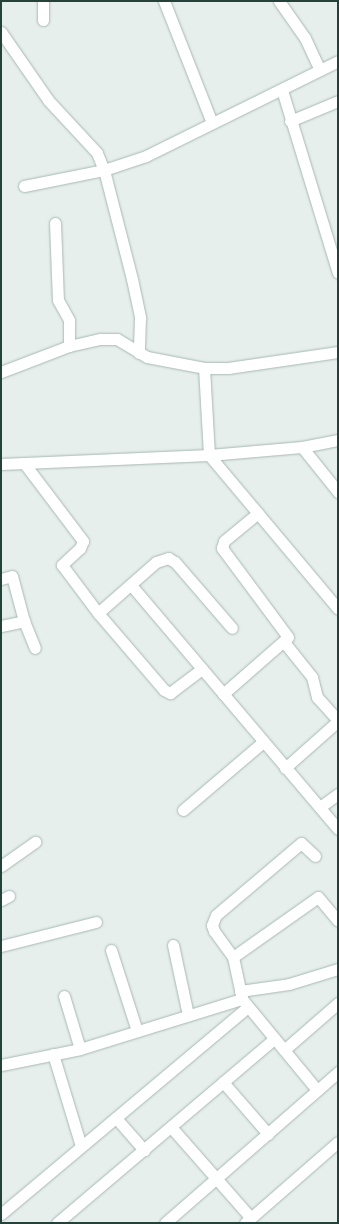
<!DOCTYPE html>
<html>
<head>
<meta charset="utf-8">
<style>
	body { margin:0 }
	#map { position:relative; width:339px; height:1224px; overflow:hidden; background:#e6efeb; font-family:"Open Sans",sans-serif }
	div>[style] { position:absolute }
	.roads { filter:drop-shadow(0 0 1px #a8b8b2) drop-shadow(0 0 1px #a8b8b2) }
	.minor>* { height:11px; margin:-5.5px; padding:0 5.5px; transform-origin:5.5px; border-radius:5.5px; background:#fff }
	span { translate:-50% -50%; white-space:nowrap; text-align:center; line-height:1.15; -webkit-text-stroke:3.5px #f7fbf9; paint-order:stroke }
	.frame { position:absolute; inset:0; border:2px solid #24423a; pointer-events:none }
</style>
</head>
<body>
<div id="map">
	<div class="roads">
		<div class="minor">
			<div style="left:43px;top:1px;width:19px;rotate:90deg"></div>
			<div style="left:164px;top:1px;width:131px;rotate:68.5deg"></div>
			<div style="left:279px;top:1px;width:45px;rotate:54.9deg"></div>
			<div style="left:305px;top:38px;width:35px;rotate:65deg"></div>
			<div style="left:1px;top:32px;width:83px;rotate:55.3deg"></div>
			<div style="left:48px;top:100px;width:72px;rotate:47.2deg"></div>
			<div style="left:97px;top:153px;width:18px;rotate:68deg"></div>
			<div style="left:104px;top:170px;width:113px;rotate:75.6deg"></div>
			<div style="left:132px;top:279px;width:40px;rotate:78deg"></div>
			<div style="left:140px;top:318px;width:35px;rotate:92deg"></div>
			<div style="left:282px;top:90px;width:191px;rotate:73deg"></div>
			<div style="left:290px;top:121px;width:52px;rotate:-22.6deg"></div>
			<div style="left:24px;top:186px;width:82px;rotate:-11.3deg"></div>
			<div style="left:104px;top:170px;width:44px;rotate:-18.4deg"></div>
			<div style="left:146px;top:156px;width:214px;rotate:-26.3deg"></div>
			<div style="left:55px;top:223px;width:77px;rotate:87.8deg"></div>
			<div style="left:58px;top:300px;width:23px;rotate:61deg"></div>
			<div style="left:69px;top:320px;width:26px;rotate:90deg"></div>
			<div style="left:204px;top:368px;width:87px;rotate:86.7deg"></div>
			<div style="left:209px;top:455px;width:201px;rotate:50deg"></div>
			<div style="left:1px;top:372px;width:73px;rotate:-20.9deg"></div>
			<div style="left:69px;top:346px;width:32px;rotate:-13deg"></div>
			<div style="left:100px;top:339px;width:17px"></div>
			<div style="left:117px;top:339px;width:35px;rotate:31deg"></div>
			<div style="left:147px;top:357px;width:58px;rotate:10.9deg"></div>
			<div style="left:204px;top:368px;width:24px"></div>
			<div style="left:228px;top:368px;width:111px;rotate:-8.3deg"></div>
			<div style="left:302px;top:447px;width:58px;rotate:51.3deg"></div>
			<div style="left:24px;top:463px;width:98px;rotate:52.9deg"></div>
			<div style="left:83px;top:541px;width:8px;rotate:113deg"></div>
			<div style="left:80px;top:548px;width:25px;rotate:137deg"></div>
			<div style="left:62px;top:565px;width:60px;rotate:53.1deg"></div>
			<div style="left:98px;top:613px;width:101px;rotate:49.4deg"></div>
			<div style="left:164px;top:690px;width:7px;rotate:27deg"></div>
			<div style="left:170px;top:693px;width:40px;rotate:-37deg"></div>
			<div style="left:1px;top:464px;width:208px;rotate:-2.5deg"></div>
			<div style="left:209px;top:455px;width:93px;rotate:-4.9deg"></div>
			<div style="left:302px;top:447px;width:37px;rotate:-11deg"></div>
			<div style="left:1px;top:579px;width:11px;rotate:-15deg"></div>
			<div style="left:12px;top:576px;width:47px;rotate:75.1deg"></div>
			<div style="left:24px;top:621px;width:29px;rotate:68deg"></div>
			<div style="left:131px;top:585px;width:320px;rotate:49.7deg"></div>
			<div style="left:98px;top:613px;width:77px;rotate:-41.3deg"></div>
			<div style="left:156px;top:562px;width:13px;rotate:-18deg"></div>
			<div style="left:168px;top:558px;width:8px;rotate:30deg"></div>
			<div style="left:175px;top:562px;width:87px;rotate:49.2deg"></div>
			<div style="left:1px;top:626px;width:24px;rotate:-12deg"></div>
			<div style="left:284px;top:642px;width:45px;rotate:51.3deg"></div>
			<div style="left:312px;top:677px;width:21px;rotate:76deg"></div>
			<div style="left:317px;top:697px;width:31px;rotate:48deg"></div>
			<div style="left:223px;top:694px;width:86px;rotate:-41.2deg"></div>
			<div style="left:288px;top:637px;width:111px;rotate:-126.6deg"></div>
			<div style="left:222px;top:548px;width:7px;rotate:-74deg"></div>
			<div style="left:224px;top:541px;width:44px;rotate:-39.5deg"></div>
			<div style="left:285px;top:768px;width:71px;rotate:-41.6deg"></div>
			<div style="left:320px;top:807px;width:22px;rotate:-36deg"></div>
			<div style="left:183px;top:810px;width:105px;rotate:-40.4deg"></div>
			<div style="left:315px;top:856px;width:19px;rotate:-137deg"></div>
			<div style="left:301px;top:843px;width:111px;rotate:139.7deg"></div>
			<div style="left:216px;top:915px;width:11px;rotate:112deg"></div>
			<div style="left:212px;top:925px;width:6px;rotate:72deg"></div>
			<div style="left:214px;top:931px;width:32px;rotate:54deg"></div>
			<div style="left:233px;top:957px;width:43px;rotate:77.9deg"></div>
			<div style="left:242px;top:999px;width:118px;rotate:50.5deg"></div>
			<div style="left:1px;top:866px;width:42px;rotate:-35.2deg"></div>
			<div style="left:1px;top:900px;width:9px;rotate:-27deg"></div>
			<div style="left:173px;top:945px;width:72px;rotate:77.9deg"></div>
			<div style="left:1px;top:946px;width:98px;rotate:-14.2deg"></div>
			<div style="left:111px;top:950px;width:85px;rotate:72.2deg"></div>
			<div style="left:233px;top:957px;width:104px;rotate:-35.2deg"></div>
			<div style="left:318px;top:897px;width:31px;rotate:50deg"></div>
			<div style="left:240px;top:991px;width:49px;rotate:-8.1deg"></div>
			<div style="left:289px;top:984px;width:51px;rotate:-17deg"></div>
			<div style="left:64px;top:996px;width:55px;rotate:73.2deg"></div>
			<div style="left:284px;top:1050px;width:72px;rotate:-41deg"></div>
			<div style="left:53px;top:1054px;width:96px;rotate:73.1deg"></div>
			<div style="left:1px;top:1065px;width:81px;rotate:-11.4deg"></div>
			<div style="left:80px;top:1049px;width:170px;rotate:-17.2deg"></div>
			<div style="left:223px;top:1082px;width:69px;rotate:49.1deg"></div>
			<div style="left:116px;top:1118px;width:43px;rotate:48.8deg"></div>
			<div style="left:171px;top:1127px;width:121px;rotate:48.7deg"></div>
			<div style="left:1px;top:1214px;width:322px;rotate:-40deg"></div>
			<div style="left:57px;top:1223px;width:285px;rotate:-40.3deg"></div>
			<div style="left:165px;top:1223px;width:230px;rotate:-41.1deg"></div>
			<div style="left:245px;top:1223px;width:123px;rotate:-41.1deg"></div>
		</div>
	</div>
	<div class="frame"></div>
</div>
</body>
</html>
